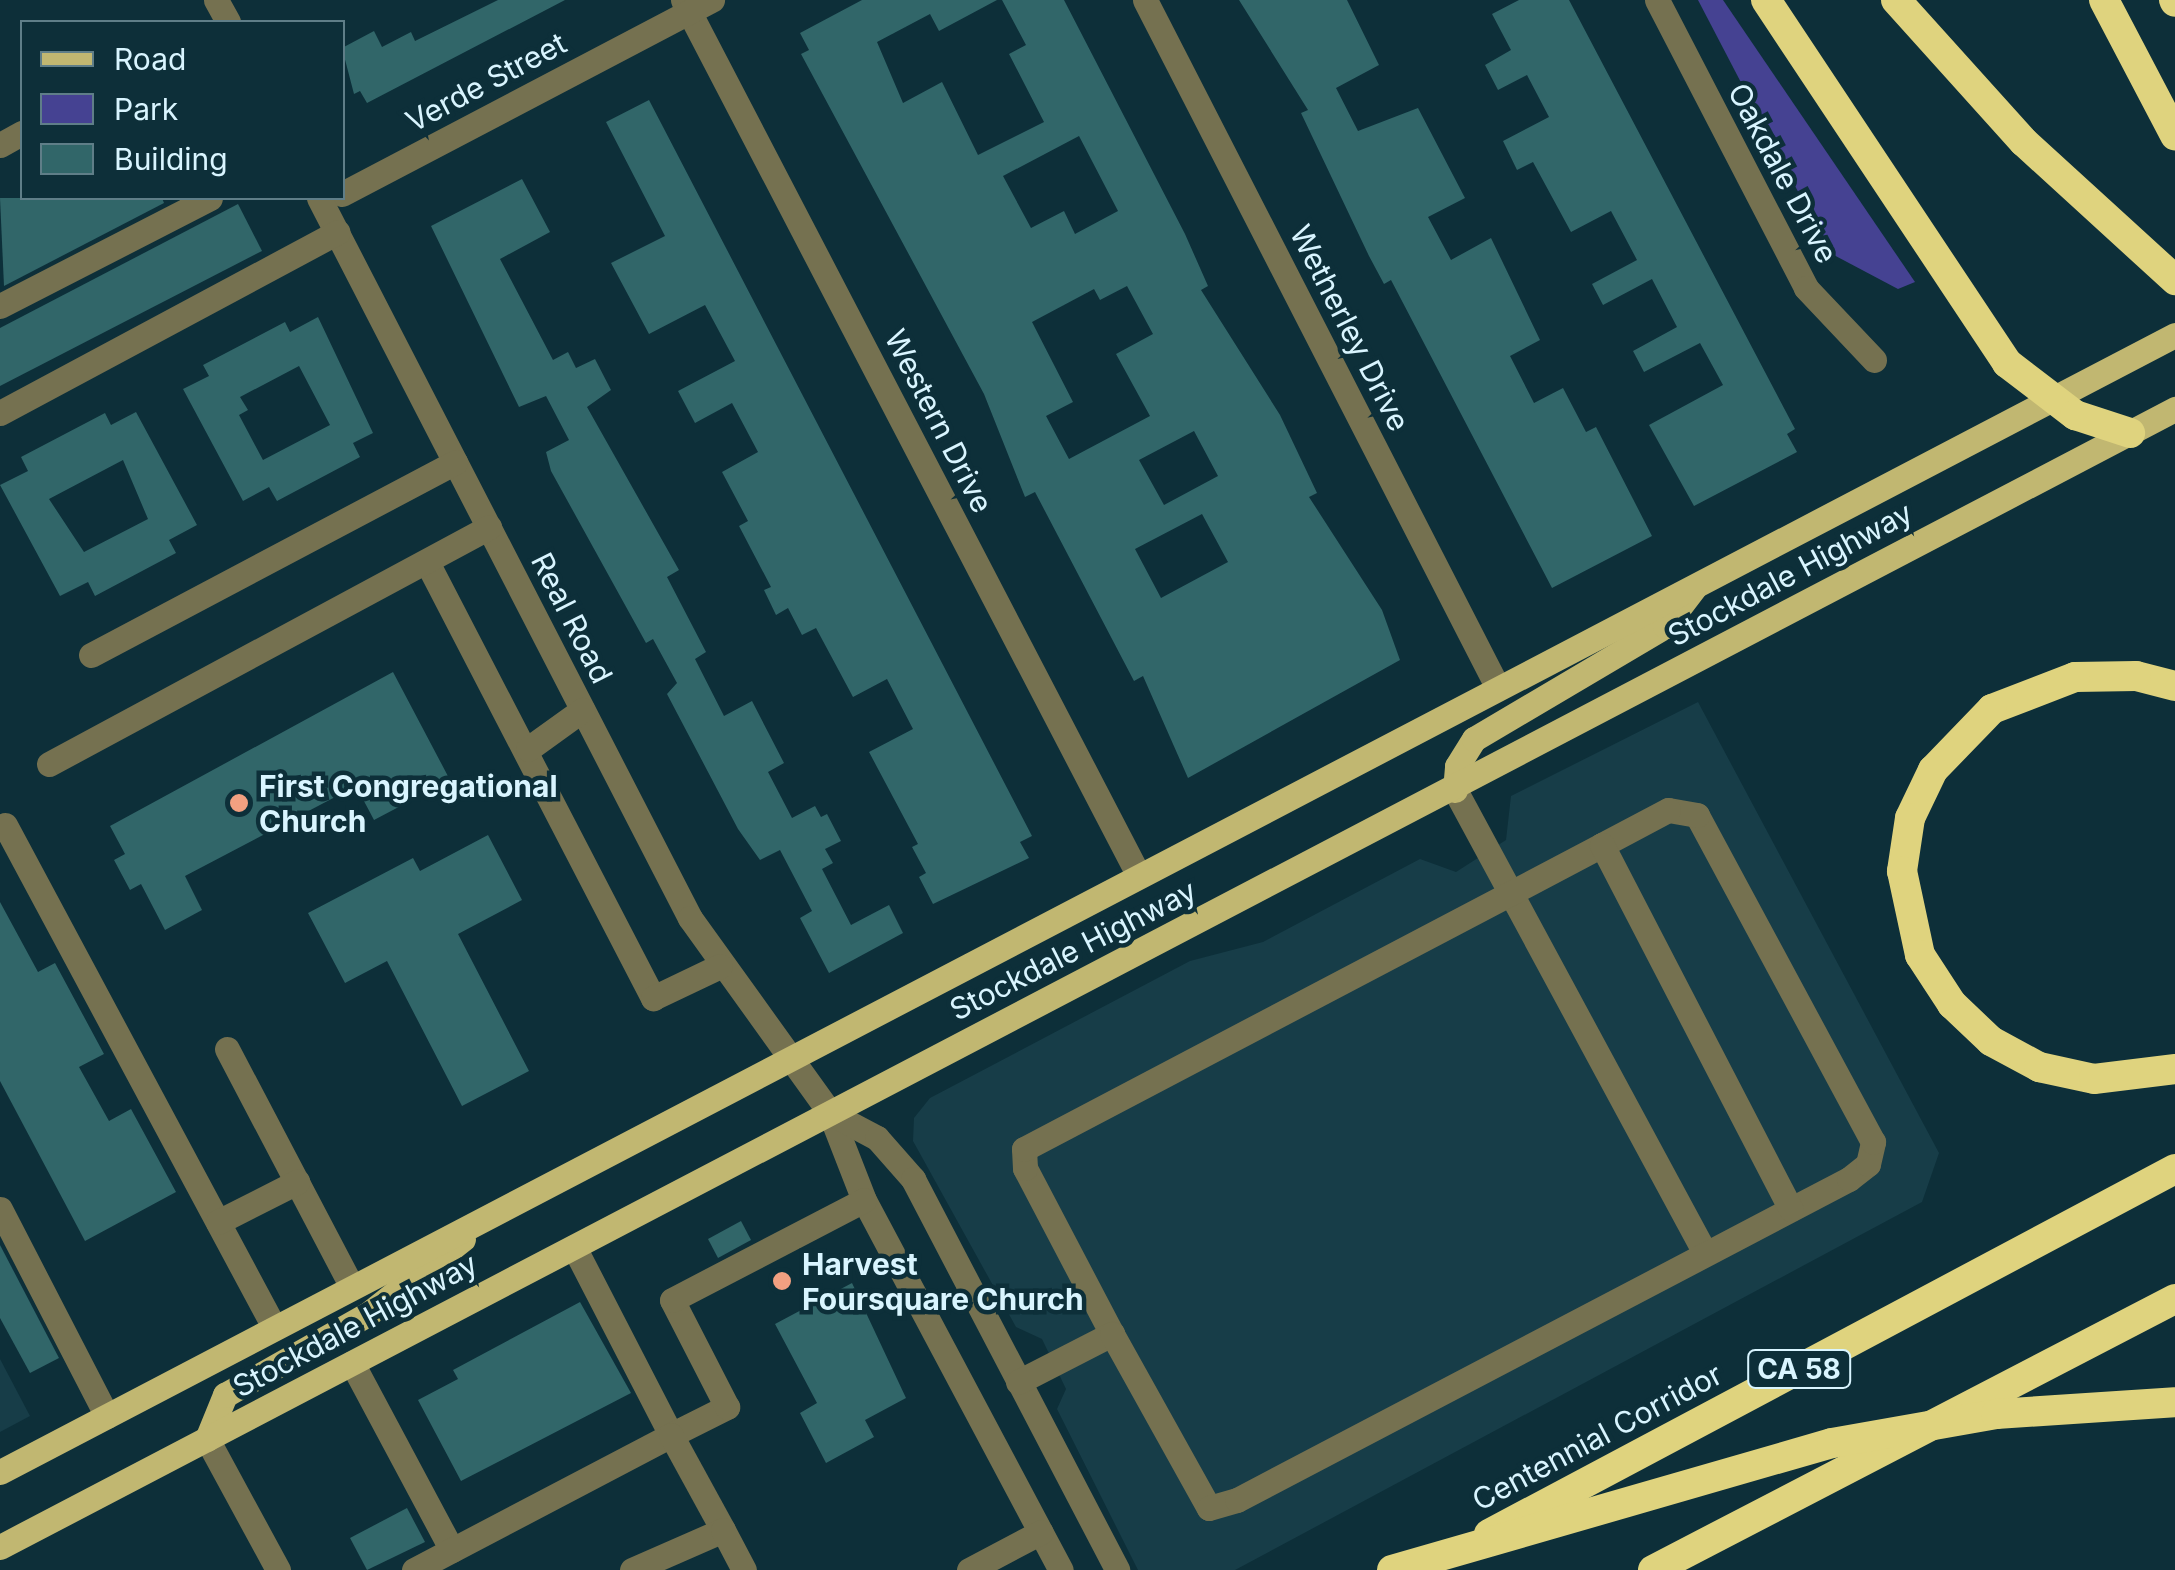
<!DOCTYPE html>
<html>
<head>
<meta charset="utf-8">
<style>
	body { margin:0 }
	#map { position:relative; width:2175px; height:1570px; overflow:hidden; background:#0d2f39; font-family:Inter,sans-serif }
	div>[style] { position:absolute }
	.built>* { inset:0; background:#173d48 }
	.green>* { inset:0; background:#454292 }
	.building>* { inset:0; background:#316669 }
	.minor>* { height:25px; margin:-12.5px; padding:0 12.5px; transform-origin:12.5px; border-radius:12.5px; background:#757150 }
	.major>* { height:25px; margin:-12.5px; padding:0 12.5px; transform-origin:12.5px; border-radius:12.5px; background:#c1b771 }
	.highway>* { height:30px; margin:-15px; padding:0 15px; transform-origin:15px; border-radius:15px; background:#dfd37e }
	.highway-bridge>* { height:30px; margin:-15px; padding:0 15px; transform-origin:15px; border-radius:15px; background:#dfd37e }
	.dots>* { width:28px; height:28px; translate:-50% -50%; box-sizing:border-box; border:5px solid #0d2f39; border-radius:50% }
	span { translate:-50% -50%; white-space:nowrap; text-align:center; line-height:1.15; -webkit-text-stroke:9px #0d2f39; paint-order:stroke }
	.shield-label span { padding:2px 8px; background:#0d2f39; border:2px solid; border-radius:8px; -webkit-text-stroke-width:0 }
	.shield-label { font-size:28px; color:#d9f5ff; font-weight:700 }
	.street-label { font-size:30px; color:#d9f5ff }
	.poi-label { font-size:30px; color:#d9f5ff; font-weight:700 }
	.left { translate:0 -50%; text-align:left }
	.legend { position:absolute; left:20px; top:20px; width:325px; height:180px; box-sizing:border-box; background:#0d2f39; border:2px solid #5f7e88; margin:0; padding:12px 18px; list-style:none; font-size:30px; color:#d9f5ff }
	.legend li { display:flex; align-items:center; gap:20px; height:50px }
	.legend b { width:50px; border:2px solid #5f7e88 }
</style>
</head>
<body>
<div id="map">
	<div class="built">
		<div style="clip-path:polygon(1698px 702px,1939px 1153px,1922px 1202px,1235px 1570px,1138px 1570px,1057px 1409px,1066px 1389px,1042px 1339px,1016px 1327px,913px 1141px,914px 1118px,930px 1098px,1190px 961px,1263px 942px,1420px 859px,1456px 872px,1506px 840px,1511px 796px)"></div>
		<div style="clip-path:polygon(0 1359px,30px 1416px,0 1432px)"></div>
	</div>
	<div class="green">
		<div style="clip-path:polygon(1698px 0,1723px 0,1915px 282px,1898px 289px,1830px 253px)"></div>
	</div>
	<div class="building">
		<div style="clip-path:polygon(498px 0,565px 0,367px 103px,360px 91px,354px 94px,342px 48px,374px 31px,382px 47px,411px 32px,415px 41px)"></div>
		<div style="clip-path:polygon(evenodd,862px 0,997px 0,939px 31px,930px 14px,877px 42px,903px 103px,942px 82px,978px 155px,1044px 122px,1009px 54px,1026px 45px,1002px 0,1064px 0,1185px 234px,1208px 286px,1201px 290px,1280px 415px,1317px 493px,1309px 497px,1382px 610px,1400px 660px,1188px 778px,1143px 676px,1134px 681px,1035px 492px,1025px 497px,984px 394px,801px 54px,809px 50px,800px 33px,862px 0,1079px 136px,1118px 211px,1075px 234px,1064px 211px,1031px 228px,1003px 176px,1079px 136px,862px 0,1127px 286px,1153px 334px,1116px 354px,1150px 416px,1069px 459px,1046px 416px,1073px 402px,1032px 322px,1094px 289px,1100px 300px,1127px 286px,862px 0,1194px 431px,1218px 476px,1164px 505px,1139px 460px,1194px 431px,862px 0,1202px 514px,1228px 562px,1161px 598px,1135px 549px,1202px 514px)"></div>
		<div style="clip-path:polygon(1239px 0,1347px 0,1379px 65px,1336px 88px,1358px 131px,1418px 108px,1465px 198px,1428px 217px,1451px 260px,1491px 238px,1540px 340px,1510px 356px,1534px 403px,1563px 388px,1586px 432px,1596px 427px,1652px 536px,1552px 588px,1391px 280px,1384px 284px,1369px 256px,1301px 113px,1308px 110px)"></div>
		<div style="clip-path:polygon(1519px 0,1569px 0,1795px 429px,1787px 434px,1797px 452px,1694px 506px,1649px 425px,1723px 385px,1700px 343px,1644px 372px,1633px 351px,1677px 327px,1652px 279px,1603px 305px,1592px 284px,1637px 260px,1611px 211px,1571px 232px,1533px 162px,1517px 170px,1503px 141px,1549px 117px,1527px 75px,1498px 90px,1485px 65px,1511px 50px,1492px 14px)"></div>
		<div style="clip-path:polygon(649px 100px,1032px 836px,1020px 842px,1029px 858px,933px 904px,919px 877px,926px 873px,912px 847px,918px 844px,869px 752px,913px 729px,887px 679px,853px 697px,816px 628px,802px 635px,788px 608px,776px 615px,764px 590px,771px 587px,739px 526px,748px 521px,722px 472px,758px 452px,732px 403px,695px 423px,678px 391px,735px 361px,705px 305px,649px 334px,611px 263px,665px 236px,606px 122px)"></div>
		<div style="clip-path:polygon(522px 179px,550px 232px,500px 259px,553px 360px,568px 352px,576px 368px,595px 359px,611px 390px,587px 407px,679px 570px,667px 577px,706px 652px,695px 659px,724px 716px,752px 701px,784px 763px,768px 772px,792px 818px,815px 806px,821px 817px,827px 814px,841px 841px,825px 849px,833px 863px,822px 869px,851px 925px,889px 905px,903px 933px,829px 973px,800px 918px,812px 911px,780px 850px,760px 860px,738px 829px,667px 694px,677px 683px,653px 639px,646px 643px,551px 471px,546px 452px,569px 440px,546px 396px,519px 407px,431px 226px)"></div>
		<div style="clip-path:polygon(0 198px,162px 198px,164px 203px,4px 286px)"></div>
		<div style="clip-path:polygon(238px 204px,262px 251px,0 386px,0 328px)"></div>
		<div style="clip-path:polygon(evenodd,318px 317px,373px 433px,353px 443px,360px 457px,277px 501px,269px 487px,243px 501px,183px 389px,209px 376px,203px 365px,285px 322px,290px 332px,318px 317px,299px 366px,330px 425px,263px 460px,239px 415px,248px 410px,240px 397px,299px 366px)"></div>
		<div style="clip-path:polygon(evenodd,136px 412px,197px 525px,169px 540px,176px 553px,95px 596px,88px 582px,60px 596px,0 485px,28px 471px,21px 457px,105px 413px,111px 425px,136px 412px,123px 460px,148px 519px,84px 552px,49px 499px,123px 460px)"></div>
		<div style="clip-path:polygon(393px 672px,450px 780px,374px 820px,356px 786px,185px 876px,202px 910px,165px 930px,141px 884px,130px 890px,114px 860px,125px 854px,110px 826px)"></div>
		<div style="clip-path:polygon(488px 835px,522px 900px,458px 934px,529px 1071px,462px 1106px,387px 961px,345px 983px,308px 913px,413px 858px,420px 871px)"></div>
		<div style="clip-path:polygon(0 902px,38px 972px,55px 963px,104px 1054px,79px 1067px,109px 1121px,131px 1109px,176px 1192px,85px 1241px,0 1081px)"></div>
		<div style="clip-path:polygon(741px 1221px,751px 1240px,718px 1258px,708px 1239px)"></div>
		<div style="clip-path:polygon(0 1245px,59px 1358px,30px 1373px,0 1318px)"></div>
		<div style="clip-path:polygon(852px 1283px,906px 1398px,865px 1420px,874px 1437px,826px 1463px,800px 1413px,817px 1403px,775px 1324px)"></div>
		<div style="clip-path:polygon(580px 1302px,631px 1393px,461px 1481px,418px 1400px,458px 1379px,453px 1370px)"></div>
		<div style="clip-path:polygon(407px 1508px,425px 1542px,367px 1570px,350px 1538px)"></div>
	</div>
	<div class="minor">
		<div style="left:216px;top:0;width:25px;rotate:61deg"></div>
		<div style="left:683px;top:0;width:983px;rotate:62.5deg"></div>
		<div style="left:1145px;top:0;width:771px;rotate:62.84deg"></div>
		<div style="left:1657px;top:0;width:324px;rotate:62.6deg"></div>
		<div style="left:1806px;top:288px;width:99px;rotate:46.6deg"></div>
		<div style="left:0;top:145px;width:25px;rotate:-29deg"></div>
		<div style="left:342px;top:194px;width:418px;rotate:-27.7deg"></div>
		<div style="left:319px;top:198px;width:810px;rotate:62.74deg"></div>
		<div style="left:690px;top:918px;width:240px;rotate:54.3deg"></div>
		<div style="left:830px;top:1113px;width:93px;rotate:68.7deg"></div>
		<div style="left:864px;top:1200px;width:419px;rotate:62deg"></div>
		<div style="left:0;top:306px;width:236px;rotate:-27.2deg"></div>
		<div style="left:0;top:413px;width:383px;rotate:-28.2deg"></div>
		<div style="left:429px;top:566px;width:487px;rotate:62.6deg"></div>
		<div style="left:653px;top:998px;width:74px;rotate:-25.5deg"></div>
		<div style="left:91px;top:655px;width:412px;rotate:-27.9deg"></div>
		<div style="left:528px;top:749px;width:67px;rotate:-35.8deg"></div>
		<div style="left:49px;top:764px;width:500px;rotate:-28.3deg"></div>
		<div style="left:1455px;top:790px;width:526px;rotate:61.63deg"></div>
		<div style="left:5px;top:825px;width:570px;rotate:61.82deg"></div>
		<div style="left:227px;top:1049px;width:269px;rotate:62.3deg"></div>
		<div style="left:830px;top:1113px;width:53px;rotate:28deg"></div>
		<div style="left:877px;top:1138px;width:55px;rotate:48.7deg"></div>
		<div style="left:913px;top:1179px;width:441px;rotate:62.4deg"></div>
		<div style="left:0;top:1209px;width:233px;rotate:62.7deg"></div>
		<div style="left:218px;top:1222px;width:89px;rotate:-26.9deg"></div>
		<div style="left:574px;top:1247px;width:212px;rotate:62.7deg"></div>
		<div style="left:671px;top:1435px;width:63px;rotate:-26.6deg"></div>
		<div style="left:727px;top:1407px;width:120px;rotate:-117.2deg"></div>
		<div style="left:672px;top:1300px;width:216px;rotate:-27.5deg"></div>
		<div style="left:1112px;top:1334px;width:187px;rotate:-117.7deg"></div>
		<div style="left:1025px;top:1168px;width:19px;rotate:-93deg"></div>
		<div style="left:1024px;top:1149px;width:653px;rotate:-27.74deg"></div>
		<div style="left:352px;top:1363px;width:212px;rotate:61.9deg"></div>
		<div style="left:1018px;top:1382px;width:106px;rotate:-27.1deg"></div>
		<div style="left:1112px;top:1334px;width:199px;rotate:60.9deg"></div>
		<div style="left:1209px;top:1508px;width:29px;rotate:-16deg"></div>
		<div style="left:1237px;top:1500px;width:691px;rotate:-27.68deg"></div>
		<div style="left:1849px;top:1179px;width:24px;rotate:-38deg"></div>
		<div style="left:1868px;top:1164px;width:23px;rotate:-77deg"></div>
		<div style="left:1873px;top:1142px;width:371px;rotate:-118.3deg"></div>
		<div style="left:1697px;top:815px;width:29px;rotate:-170deg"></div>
		<div style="left:1668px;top:810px;width:75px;rotate:152.1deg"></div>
		<div style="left:1602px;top:845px;width:410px;rotate:62.6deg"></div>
		<div style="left:207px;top:1439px;width:149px;rotate:61.5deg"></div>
		<div style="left:414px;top:1570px;width:290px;rotate:-27.7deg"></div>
		<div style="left:671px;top:1435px;width:108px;rotate:61.3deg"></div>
		<div style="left:632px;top:1570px;width:99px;rotate:-23.7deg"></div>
		<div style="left:723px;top:1530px;width:45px;rotate:62.3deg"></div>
		<div style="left:969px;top:1570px;width:81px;rotate:-27.8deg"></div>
	</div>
	<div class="major">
		<div style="left:1455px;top:790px;width:24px;rotate:-85deg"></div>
		<div style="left:1457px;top:766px;width:32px;rotate:-58deg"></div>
		<div style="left:1474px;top:739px;width:222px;rotate:-30.6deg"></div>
		<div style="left:1665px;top:626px;width:48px;rotate:-52.7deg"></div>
		<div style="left:207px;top:1439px;width:48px;rotate:-67.8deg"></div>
		<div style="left:225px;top:1395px;width:164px;rotate:-29.5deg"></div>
		<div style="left:368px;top:1314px;width:121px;rotate:-38.3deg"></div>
		<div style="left:0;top:1472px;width:2454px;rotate:-27.6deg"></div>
		<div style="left:0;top:1547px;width:2455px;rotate:-27.62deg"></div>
	</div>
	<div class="highway">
		<div style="left:1766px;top:0;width:436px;rotate:56.4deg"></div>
		<div style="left:2007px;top:363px;width:86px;rotate:37.4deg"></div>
		<div style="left:2075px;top:415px;width:58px;rotate:18.1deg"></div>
		<div style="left:1896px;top:0;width:191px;rotate:48deg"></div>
		<div style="left:2024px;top:142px;width:205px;rotate:42.4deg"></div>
		<div style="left:2104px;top:0;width:153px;rotate:62.3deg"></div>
		<div style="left:2174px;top:0;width:2px;rotate:63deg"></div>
		<div style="left:2175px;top:686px;width:40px;rotate:-165.6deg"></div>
		<div style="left:2136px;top:676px;width:61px;rotate:179.1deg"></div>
		<div style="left:2075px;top:677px;width:89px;rotate:158.9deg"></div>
		<div style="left:1992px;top:709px;width:85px;rotate:134deg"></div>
		<div style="left:1933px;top:770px;width:53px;rotate:115.6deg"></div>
		<div style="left:1910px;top:818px;width:54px;rotate:98.6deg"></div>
		<div style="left:1902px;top:871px;width:86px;rotate:77.9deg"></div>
		<div style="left:1920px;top:955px;width:59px;rotate:56.9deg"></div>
		<div style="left:1952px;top:1004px;width:54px;rotate:43.5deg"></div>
		<div style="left:1991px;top:1041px;width:55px;rotate:28.4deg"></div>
		<div style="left:2039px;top:1067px;width:56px;rotate:12.3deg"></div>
		<div style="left:2094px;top:1079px;width:82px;rotate:-7deg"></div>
		<div style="left:1489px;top:1534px;width:777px;rotate:-28.02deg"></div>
		<div style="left:1653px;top:1570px;width:588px;rotate:-27.44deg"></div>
	</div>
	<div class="highway-bridge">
		<div style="left:1392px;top:1570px;width:458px;rotate:-16.1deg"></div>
		<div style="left:1832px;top:1443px;width:167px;rotate:-10deg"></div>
		<div style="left:1996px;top:1414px;width:179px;rotate:-3.8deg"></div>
	</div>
	<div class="dots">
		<div style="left:239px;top:803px;background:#f2a081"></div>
		<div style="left:782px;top:1281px;background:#f2a081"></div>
	</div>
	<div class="shield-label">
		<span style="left:1799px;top:1369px">CA 58</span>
	</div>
	<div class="street-label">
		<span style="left:486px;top:82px;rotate:-28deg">Verde Street</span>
		<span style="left:1783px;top:173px;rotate:62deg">Oakdale Drive</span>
		<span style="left:1350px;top:328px;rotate:63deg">Wetherley Drive</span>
		<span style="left:939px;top:421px;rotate:63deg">Western Drive</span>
		<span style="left:1790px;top:574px;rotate:-28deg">Stockdale Highway</span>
		<span style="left:572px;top:618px;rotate:63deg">Real Road</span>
		<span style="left:1073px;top:950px;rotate:-27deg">Stockdale Highway</span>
		<span style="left:355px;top:1325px;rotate:-28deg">Stockdale Highway</span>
		<span style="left:1597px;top:1437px;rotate:-28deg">Centennial Corridor</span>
	</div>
	<div class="poi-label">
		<span class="left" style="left:259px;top:803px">First Congregational<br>Church</span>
		<span class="left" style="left:802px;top:1281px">Harvest<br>Foursquare Church</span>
	</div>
	<ul class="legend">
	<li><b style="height:12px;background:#c1b771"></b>Road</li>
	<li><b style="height:28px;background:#454292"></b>Park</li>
	<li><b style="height:28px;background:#316669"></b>Building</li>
	</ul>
</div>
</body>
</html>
